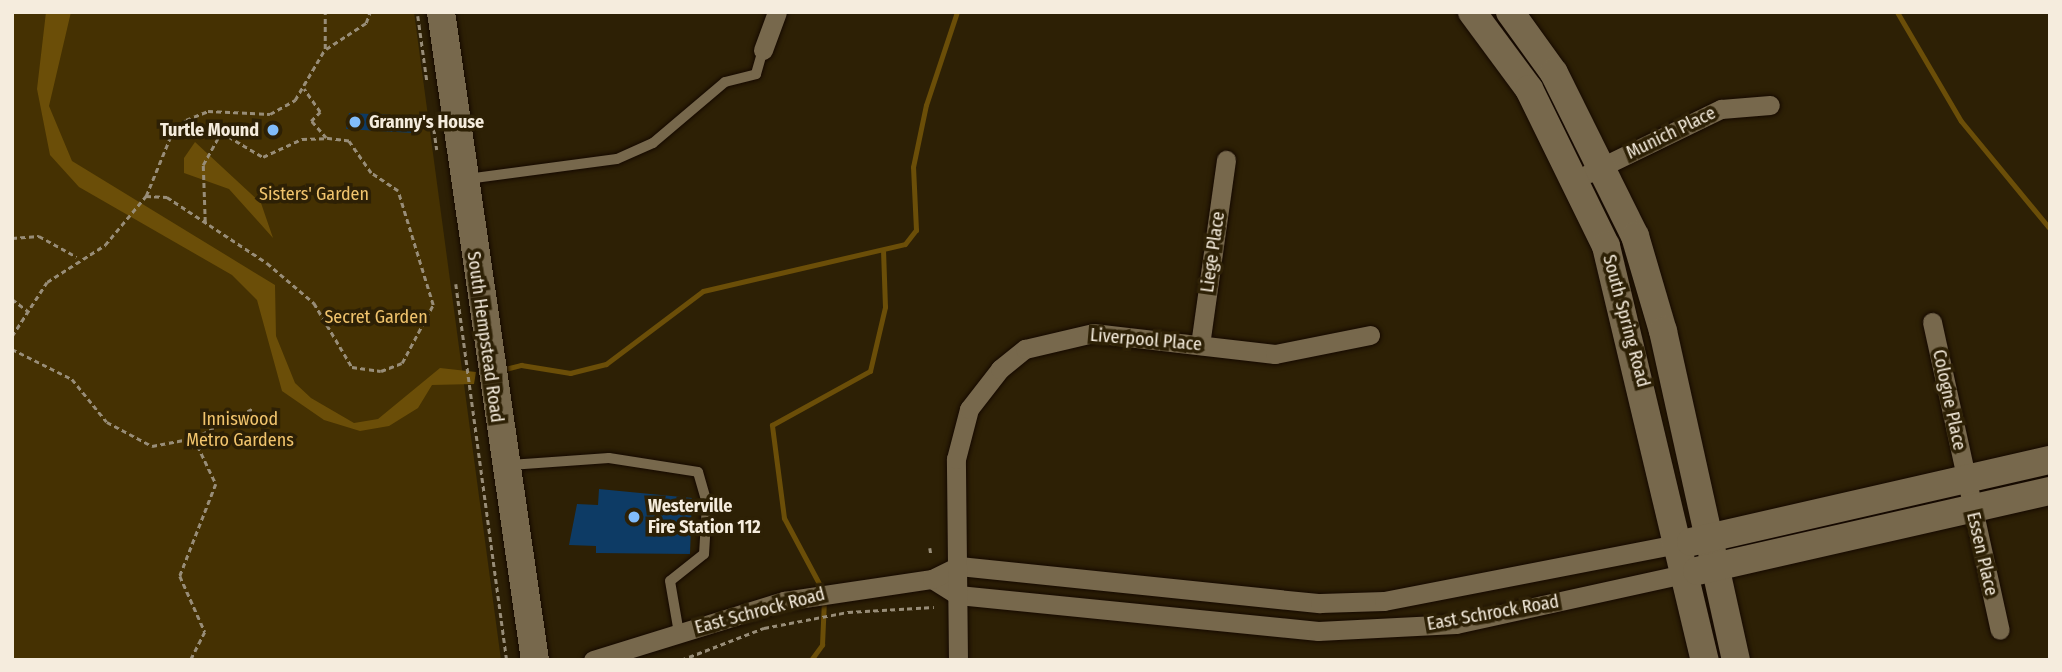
<!DOCTYPE html>
<html>
<head>
<meta charset="utf-8">
<style>
	body { margin:0 }
	#map { position:relative; width:2062px; height:672px; overflow:hidden; background:#2d2005; font-family:"Fira Sans Condensed",sans-serif }
	div>[style] { position:absolute }
	.green>* { inset:0; background:#453102 }
	.water>* { inset:0; background:#6b4e08 }
	.stream>* { height:5px; margin:-2.5px; padding:0 2.5px; transform-origin:2.5px; border-radius:2.5px; background:#6b4e08 }
	.building>* { inset:0; background:#0d3b65 }
	.path>* { height:2.5px; margin-top:-1.25px; transform-origin:0; background:repeating-linear-gradient(90deg,#988d78 0 5px,transparent 0 8.5px) }
	.roads { filter:drop-shadow(0 0 2px #150900) drop-shadow(0 0 2px #150900) }
	.lane>* { height:10px; margin:-5px; padding:0 5px; transform-origin:5px; border-radius:5px; background:#77684c }
	.street>* { height:19px; margin:-9.5px; padding:0 9.5px; transform-origin:9.5px; border-radius:9.5px; background:#77684c }
	.secondary>* { height:28px; margin:-14px; padding:0 14px; transform-origin:14px; border-radius:14px; background:#77684c }
	.dots>* { width:19px; height:19px; translate:-50% -50%; box-sizing:border-box; border:4px solid #2d2005; border-radius:50% }
	span { translate:-50% -50%; white-space:nowrap; text-align:center; line-height:1.15; -webkit-text-stroke:7px #2d2005; paint-order:stroke }
	.poi-label { font-size:18px; color:#f5ecdd; font-weight:700 }
	.left { translate:0 -50%; text-align:left }
	.right { translate:-100% -50%; text-align:right }
	.street-label { font-size:18px; color:#f5ecdd }
	.park-label { font-size:18px; color:#f1c46d }
	.frame { position:absolute; inset:0; border:14px solid #f5ecdd; pointer-events:none }
</style>
</head>
<body>
<div id="map">
	<div class="green">
		<div style="clip-path:polygon(12px 12px,414px 12px,501px 660px,12px 660px)"></div>
	</div>
	<div class="water">
		<div style="clip-path:polygon(46px 12px,71px 12px,49px 106px,72px 161px,275px 285px,276px 336px,295px 383px,311px 398px,354px 423px,378px 419px,440px 368px,476px 372px,474px 384px,432px 385px,418px 408px,389px 426px,360px 431px,324px 420px,282px 391px,257px 300px,232px 275px,79px 187px,50px 155px,37px 89px)"></div>
		<div style="clip-path:polygon(195px 142px,261px 203px,273px 238px,229px 189px,184px 173px,184px 158px)"></div>
	</div>
	<div class="stream">
		<div style="left:1897px;top:12px;width:126px;rotate:59.6deg"></div>
		<div style="left:1961px;top:121px;width:140px;rotate:50.5deg"></div>
		<div style="left:501px;top:370px;width:21px;rotate:-14deg"></div>
		<div style="left:521px;top:365px;width:50px;rotate:9.3deg"></div>
		<div style="left:570px;top:373px;width:37px;rotate:-14deg"></div>
		<div style="left:606px;top:364px;width:121px;rotate:-37deg"></div>
		<div style="left:703px;top:291px;width:207px;rotate:-13.1deg"></div>
		<div style="left:905px;top:244px;width:18px;rotate:-52deg"></div>
		<div style="left:916px;top:230px;width:63px;rotate:-92.7deg"></div>
		<div style="left:913px;top:167px;width:63px;rotate:-78.2deg"></div>
		<div style="left:926px;top:105px;width:98px;rotate:-71.6deg"></div>
		<div style="left:823px;top:591px;width:83px;rotate:-118.1deg"></div>
		<div style="left:784px;top:518px;width:94px;rotate:-97.4deg"></div>
		<div style="left:772px;top:425px;width:112px;rotate:-28.9deg"></div>
		<div style="left:870px;top:371px;width:66px;rotate:-76.8deg"></div>
		<div style="left:885px;top:307px;width:56px;rotate:-92deg"></div>
		<div style="left:811px;top:660px;width:19px;rotate:-54deg"></div>
		<div style="left:822px;top:645px;width:45px;rotate:-87.5deg"></div>
	</div>
	<div class="building">
		<div style="clip-path:polygon(349px 113px,392px 115px,391px 120px,414px 124px,413px 133px,346px 129px)"></div>
		<div style="clip-path:polygon(599px 489px,692px 498px,690px 554px,596px 553px,596px 546px,569px 545px,577px 504px,598px 505px)"></div>
	</div>
	<div class="path">
		<div style="left:418px;top:16px;width:66px;rotate:82.1deg"></div>
		<div style="left:326px;top:49px;width:48px;rotate:-33deg"></div>
		<div style="left:366px;top:23px;width:12px;rotate:-70deg"></div>
		<div style="left:434px;top:129px;width:21px;rotate:82deg"></div>
		<div style="left:146px;top:196px;width:21px;rotate:3deg"></div>
		<div style="left:167px;top:197px;width:120px;rotate:33.4deg"></div>
		<div style="left:267px;top:263px;width:62px;rotate:40.4deg"></div>
		<div style="left:314px;top:303px;width:74px;rotate:59.3deg"></div>
		<div style="left:352px;top:367px;width:29px;rotate:8deg"></div>
		<div style="left:381px;top:371px;width:22px;rotate:-21deg"></div>
		<div style="left:402px;top:363px;width:66px;rotate:-61.9deg"></div>
		<div style="left:433px;top:305px;width:119px;rotate:-107.1deg"></div>
		<div style="left:398px;top:191px;width:32px;rotate:-146deg"></div>
		<div style="left:371px;top:173px;width:39px;rotate:-125deg"></div>
		<div style="left:349px;top:141px;width:23px;rotate:-173deg"></div>
		<div style="left:326px;top:138px;width:23px;rotate:-131deg"></div>
		<div style="left:311px;top:121px;width:13px;rotate:-45deg"></div>
		<div style="left:320px;top:112px;width:28px;rotate:-125deg"></div>
		<div style="left:205px;top:222px;width:57px;rotate:-92deg"></div>
		<div style="left:203px;top:165px;width:38px;rotate:-61deg"></div>
		<div style="left:221px;top:132px;width:49px;rotate:30.8deg"></div>
		<div style="left:263px;top:157px;width:43px;rotate:-24.8deg"></div>
		<div style="left:302px;top:139px;width:24px;rotate:-2deg"></div>
		<div style="left:12px;top:238px;width:27px;rotate:-4deg"></div>
		<div style="left:39px;top:236px;width:43px;rotate:28.9deg"></div>
		<div style="left:456px;top:284px;width:379px;rotate:82.3deg"></div>
		<div style="left:12px;top:299px;width:21px;rotate:37deg"></div>
		<div style="left:12px;top:336px;width:64px;rotate:-57.1deg"></div>
		<div style="left:47px;top:282px;width:69px;rotate:-32.5deg"></div>
		<div style="left:105px;top:245px;width:64px;rotate:-50.1deg"></div>
		<div style="left:146px;top:196px;width:68px;rotate:-67.6deg"></div>
		<div style="left:172px;top:133px;width:19px;rotate:-43deg"></div>
		<div style="left:186px;top:120px;width:24px;rotate:-22deg"></div>
		<div style="left:208px;top:111px;width:62px;rotate:2.8deg"></div>
		<div style="left:270px;top:114px;width:29px;rotate:-29deg"></div>
		<div style="left:295px;top:100px;width:59px;rotate:-59.5deg"></div>
		<div style="left:325px;top:49px;width:37px;rotate:-90deg"></div>
		<div style="left:12px;top:349px;width:67px;rotate:26.6deg"></div>
		<div style="left:72px;top:379px;width:55px;rotate:50.9deg"></div>
		<div style="left:107px;top:422px;width:51px;rotate:28.1deg"></div>
		<div style="left:152px;top:446px;width:43px;rotate:-10.8deg"></div>
		<div style="left:194px;top:438px;width:51px;rotate:64.4deg"></div>
		<div style="left:216px;top:484px;width:99px;rotate:111.4deg"></div>
		<div style="left:180px;top:576px;width:61px;rotate:65.9deg"></div>
		<div style="left:205px;top:632px;width:31px;rotate:117deg"></div>
		<div style="left:194px;top:438px;width:65px;rotate:-26.6deg"></div>
		<div style="left:930px;top:548px;width:6px;rotate:81deg"></div>
		<div style="left:681px;top:660px;width:89px;rotate:-21.1deg"></div>
		<div style="left:764px;top:628px;width:86px;rotate:-10.8deg"></div>
		<div style="left:848px;top:612px;width:86px;rotate:-3.3deg"></div>
	</div>
	<div class="roads">
		<div class="lane">
			<div style="left:467px;top:179px;width:151px;rotate:-7.6deg"></div>
			<div style="left:617px;top:159px;width:39px;rotate:-24deg"></div>
			<div style="left:653px;top:143px;width:94px;rotate:-40.3deg"></div>
			<div style="left:725px;top:82px;width:32px;rotate:-14deg"></div>
			<div style="left:756px;top:74px;width:25px;rotate:-74deg"></div>
			<div style="left:510px;top:465px;width:99px;rotate:-4deg"></div>
			<div style="left:609px;top:458px;width:90px;rotate:8.9deg"></div>
			<div style="left:698px;top:472px;width:33px;rotate:74deg"></div>
			<div style="left:707px;top:504px;width:50px;rotate:93.4deg"></div>
			<div style="left:704px;top:554px;width:43px;rotate:141.5deg"></div>
			<div style="left:670px;top:581px;width:53px;rotate:80.2deg"></div>
		</div>
		<div class="street">
			<div style="left:763px;top:50px;width:40px;rotate:-69.8deg"></div>
			<div style="left:1589px;top:173px;width:147px;rotate:-25.9deg"></div>
			<div style="left:1721px;top:109px;width:49px;rotate:-4.7deg"></div>
			<div style="left:1932px;top:322px;width:315px;rotate:77.6deg"></div>
			<div style="left:1200px;top:345px;width:187px;rotate:-82deg"></div>
			<div style="left:932px;top:579px;width:31px;rotate:32deg"></div>
			<div style="left:958px;top:595px;width:362px;rotate:5.7deg"></div>
			<div style="left:1318px;top:631px;width:138px;rotate:-2.9deg"></div>
			<div style="left:1456px;top:624px;width:233px;rotate:-12.4deg"></div>
			<div style="left:593px;top:660px;width:200px;rotate:-17.2deg"></div>
			<div style="left:784px;top:601px;width:150px;rotate:-8.5deg"></div>
			<div style="left:932px;top:579px;width:30px;rotate:-26deg"></div>
			<div style="left:959px;top:566px;width:363px;rotate:5.9deg"></div>
			<div style="left:1320px;top:603px;width:64px;rotate:-1.8deg"></div>
			<div style="left:1384px;top:601px;width:298px;rotate:-11deg"></div>
			<div style="left:958px;top:660px;width:201px;rotate:-90.6deg"></div>
			<div style="left:956px;top:459px;width:52px;rotate:-75.4deg"></div>
			<div style="left:969px;top:409px;width:51px;rotate:-52.2deg"></div>
			<div style="left:1000px;top:369px;width:32px;rotate:-39deg"></div>
			<div style="left:1025px;top:349px;width:70px;rotate:-13.2deg"></div>
			<div style="left:1093px;top:333px;width:183px;rotate:6.6deg"></div>
			<div style="left:1275px;top:354px;width:97px;rotate:-11.3deg"></div>
		</div>
		<div class="secondary">
			<div style="left:441px;top:12px;width:655px;rotate:81.75deg"></div>
			<div style="left:1472px;top:12px;width:96px;rotate:53.5deg"></div>
			<div style="left:1529px;top:89px;width:175px;rotate:63.9deg"></div>
			<div style="left:1606px;top:246px;width:426px;rotate:76.6deg"></div>
			<div style="left:1510px;top:12px;width:75px;rotate:54.2deg"></div>
			<div style="left:1554px;top:73px;width:182px;rotate:63.6deg"></div>
			<div style="left:1635px;top:236px;width:99px;rotate:73.6deg"></div>
			<div style="left:1663px;top:331px;width:337px;rotate:77.5deg"></div>
			<div style="left:1691px;top:542px;width:368px;rotate:-12.9deg"></div>
			<div style="left:1697px;top:571px;width:362px;rotate:-12.8deg"></div>
		</div>
	</div>
	<div class="dots">
		<div style="left:355px;top:122px;background:#81bcfa"></div>
		<div style="left:273px;top:130px;background:#81bcfa"></div>
		<div style="left:634px;top:517px;background:#81bcfa"></div>
	</div>
	<div class="poi-label">
		<span class="left" style="left:369px;top:122px">Granny's House</span>
		<span class="right" style="left:259px;top:130px">Turtle Mound</span>
		<span class="left" style="left:648px;top:517px">Westerville<br>Fire Station 112</span>
	</div>
	<div class="street-label">
		<span style="left:1671px;top:133px;rotate:-26deg">Munich Place</span>
		<span style="left:1213px;top:252px;rotate:-82deg">Liege Place</span>
		<span style="left:1626px;top:321px;rotate:75deg">South Spring Road</span>
		<span style="left:485px;top:337px;rotate:82deg">South Hempstead Road</span>
		<span style="left:1146px;top:340px;rotate:5deg">Liverpool Place</span>
		<span style="left:1949px;top:400px;rotate:78deg">Cologne Place</span>
		<span style="left:1982px;top:554px;rotate:77deg">Essen Place</span>
		<span style="left:760px;top:611px;rotate:-15deg">East Schrock Road</span>
		<span style="left:1493px;top:613px;rotate:-10deg">East Schrock Road</span>
	</div>
	<div class="park-label">
		<span style="left:314px;top:194px">Sisters' Garden</span>
		<span style="left:376px;top:317px">Secret Garden</span>
		<span style="left:240px;top:430px">Inniswood<br>Metro Gardens</span>
	</div>
	<div class="frame"></div>
</div>
</body>
</html>
